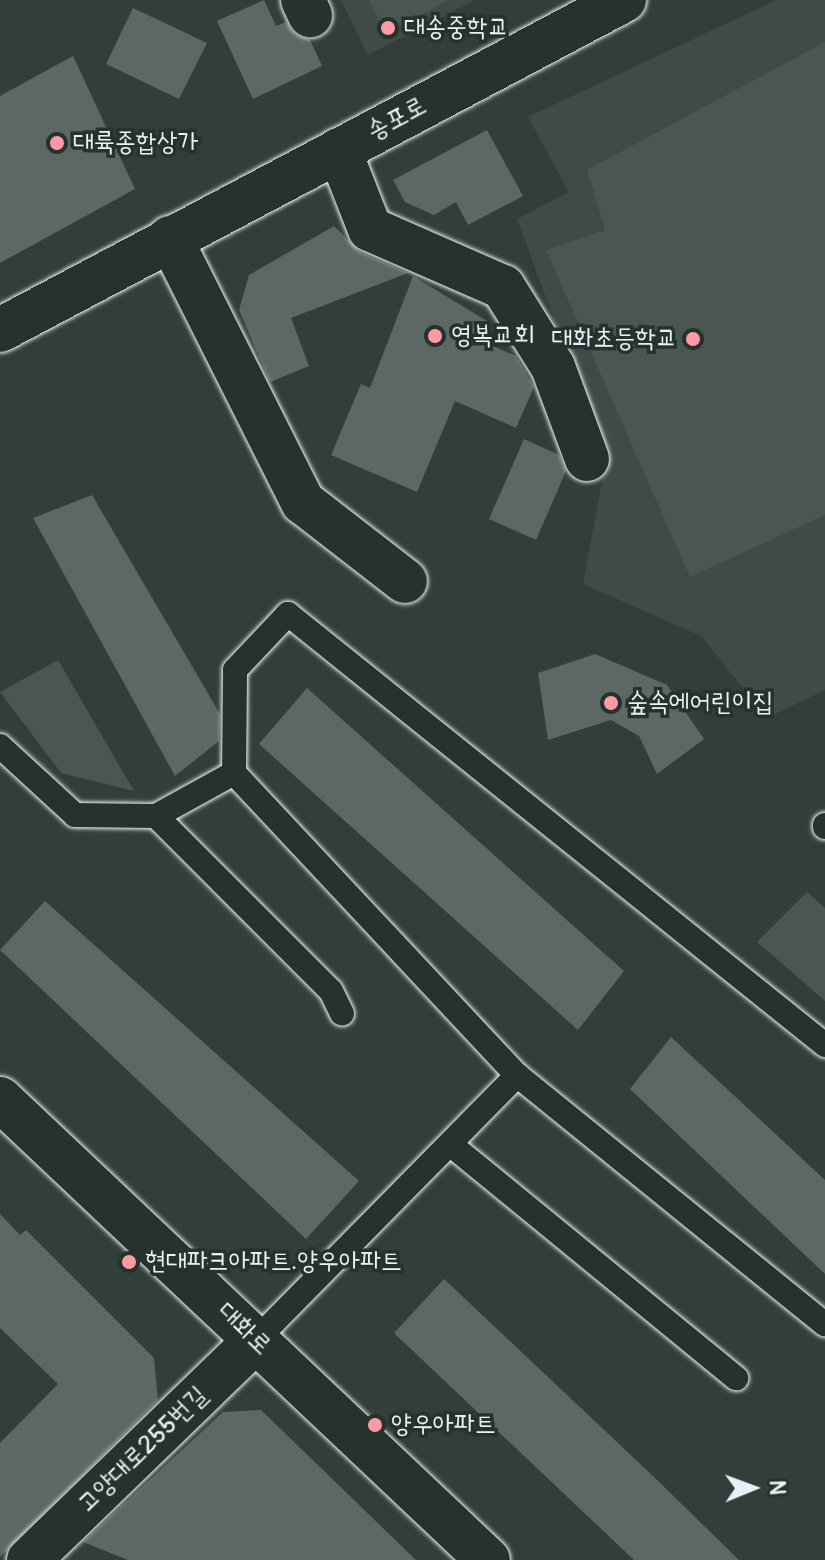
<!DOCTYPE html>
<html>
<head>
<meta charset="utf-8">
<style>
	body { margin:0 }
	#map { position:relative; width:825px; height:1560px; overflow:hidden; background:#323e39; font-family:Pangolin,"Poor Story",sans-serif }
	div>[style] { position:absolute }
	.built>* { inset:0; background:#3f4b46 }
	.green>* { inset:0; background:#495651 }
	.building>* { inset:0; background:#5c6865 }
	.roads { filter:drop-shadow(0 0 2px #e8f1f8) drop-shadow(0 0 2px #e8f1f8) }
	.service>* { height:24px; margin:-12px; padding:0 12px; transform-origin:12px; border-radius:12px; background:#26332d }
	.minor>* { height:44px; margin:-22px; padding:0 22px; transform-origin:22px; border-radius:22px; background:#26332d }
	.tertiary>* { height:44px; margin:-22px; padding:0 22px; transform-origin:22px; border-radius:22px; background:#26332d }
	.dots>* { width:22px; height:22px; translate:-50% -50%; box-sizing:border-box; border:4px solid #26332d; border-radius:50% }
	span { translate:-50% -50%; white-space:nowrap; text-align:center; line-height:1.15; -webkit-text-stroke:7px #26332d; paint-order:stroke }
	.poi-label { font-size:26px; color:#e8f1f8 }
	.left { translate:0 -50%; text-align:left }
	.right { translate:-100% -50%; text-align:right }
	.street-label { font-size:26px; color:#e8f1f8 }
	.north { position:absolute; left:713px; top:1448px; width:80px; height:80px; -webkit-text-stroke:6px #26332d; paint-order:stroke; rotate:89deg; font-size:22px; font-weight:700; line-height:32px; text-align:center; color:#e8f1f8 }
	.north::after { content:''; display:block; margin:auto; width:28px; height:36px; background:#e8f1f8; clip-path:polygon(50% 0,100% 100%,50% 72%,0 100%) }
</style>
</head>
<body>
<div id="map">
	<div class="built">
		<div style="clip-path:polygon(341px 0,475px 0,368px 55px)"></div>
		<div style="clip-path:polygon(776px 0,825px 0,825px 690px,767px 718px,701px 636px,583px 584px,606px 460px,517px 219px,569px 192px,528px 117px)"></div>
	</div>
	<div class="green">
		<div style="clip-path:polygon(369px 0,449px 0,386px 34px)"></div>
		<div style="clip-path:polygon(825px 42px,825px 515px,690px 577px,546px 250px,605px 230px,587px 170px)"></div>
		<div style="clip-path:polygon(58px 660px,134px 791px,61px 773px,0 692px)"></div>
		<div style="clip-path:polygon(807px 892px,825px 908px,825px 1001px,757px 942px)"></div>
	</div>
	<div class="building">
		<div style="clip-path:polygon(264px 0,276px 26px,286px 22px,295px 35px,310px 40px,322px 66px,253px 99px,217px 21px)"></div>
		<div style="clip-path:polygon(133px 8px,207px 43px,179px 99px,106px 64px)"></div>
		<div style="clip-path:polygon(73px 56px,135px 189px,0 263px,0 96px)"></div>
		<div style="clip-path:polygon(487px 130px,523px 196px,468px 225px,456px 202px,434px 215px,405px 202px,393px 180px)"></div>
		<div style="clip-path:polygon(334px 226px,360px 252px,408px 273px,291px 318px,309px 366px,270px 382px,239px 310px,249px 275px)"></div>
		<div style="clip-path:polygon(413px 276px,487px 321px,479px 340px,516px 356px,534px 387px,516px 428px,455px 401px,417px 492px,331px 455px,361px 384px,370px 388px)"></div>
		<div style="clip-path:polygon(524px 439px,559px 455px,566px 471px,536px 540px,489px 519px)"></div>
		<div style="clip-path:polygon(92px 495px,220px 714px,219px 741px,175px 776px,33px 518px)"></div>
		<div style="clip-path:polygon(595px 654px,667px 685px,704px 739px,657px 774px,639px 736px,611px 720px,548px 740px,538px 673px)"></div>
		<div style="clip-path:polygon(307px 688px,624px 971px,578px 1030px,259px 744px)"></div>
		<div style="clip-path:polygon(45px 901px,359px 1181px,306px 1239px,0 950px)"></div>
		<div style="clip-path:polygon(671px 1037px,825px 1180px,825px 1274px,630px 1089px)"></div>
		<div style="clip-path:polygon(0 1214px,20px 1235px,26px 1230px,154px 1358px,158px 1400px,0 1557px,0 1443px,58px 1384px,0 1328px)"></div>
		<div style="clip-path:polygon(444px 1279px,652px 1475px,739px 1560px,634px 1560px,394px 1333px)"></div>
		<div style="clip-path:polygon(261px 1410px,416px 1560px,128px 1560px,83px 1542px,223px 1412px)"></div>
	</div>
	<div class="roads">
		<div class="service">
			<div style="left:0;top:746px;width:102px;rotate:42.6deg"></div>
			<div style="left:75px;top:815px;width:81px;rotate:0.7deg"></div>
			<div style="left:156px;top:816px;width:89px;rotate:-28.9deg"></div>
			<div style="left:234px;top:773px;width:103px;rotate:-89.4deg"></div>
			<div style="left:235px;top:670px;width:77px;rotate:-46.6deg"></div>
			<div style="left:288px;top:614px;width:689px;rotate:38.75deg"></div>
			<div style="left:234px;top:773px;width:414px;rotate:46.9deg"></div>
			<div style="left:517px;top:1075px;width:396px;rotate:39deg"></div>
			<div style="left:156px;top:816px;width:247px;rotate:45deg"></div>
			<div style="left:331px;top:991px;width:25px;rotate:64deg"></div>
			<div style="left:825px;top:825px;width:2px;rotate:90deg"></div>
			<div style="left:450px;top:1144px;width:370px;rotate:39.3deg"></div>
			<div style="left:256px;top:1340px;width:372px;rotate:-45.4deg"></div>
		</div>
		<div class="minor">
			<div style="left:303px;top:0;width:17px;rotate:65deg"></div>
			<div style="left:339px;top:150px;width:85px;rotate:68.6deg"></div>
			<div style="left:370px;top:229px;width:145px;rotate:23.6deg"></div>
			<div style="left:503px;top:287px;width:94px;rotate:58deg"></div>
			<div style="left:553px;top:367px;width:98px;rotate:69.7deg"></div>
			<div style="left:170px;top:238px;width:296px;rotate:63.3deg"></div>
			<div style="left:303px;top:502px;width:129px;rotate:37.8deg"></div>
		</div>
		<div class="tertiary">
			<div style="left:0;top:330px;width:706px;rotate:-27.87deg"></div>
			<div style="left:0;top:1099px;width:671px;rotate:43.37deg"></div>
			<div style="left:29px;top:1560px;width:316px;rotate:-44.1deg"></div>
		</div>
	</div>
	<div class="dots">
		<div style="left:388px;top:28px;background:#ff9aa2"></div>
		<div style="left:57px;top:143px;background:#ff9aa2"></div>
		<div style="left:435px;top:336px;background:#ff9aa2"></div>
		<div style="left:693px;top:339px;background:#ff9aa2"></div>
		<div style="left:611px;top:703px;background:#ff9aa2"></div>
		<div style="left:129px;top:1262px;background:#ff9aa2"></div>
		<div style="left:375px;top:1425px;background:#ff9aa2"></div>
	</div>
	<div class="poi-label">
		<span class="left" style="left:404px;top:28px">대송중학교</span>
		<span class="left" style="left:73px;top:143px">대륙종합상가</span>
		<span class="left" style="left:451px;top:336px">영복교회</span>
		<span class="right" style="left:677px;top:339px">대화초등학교</span>
		<span class="left" style="left:627px;top:703px">숲속에어린이집</span>
		<span class="left" style="left:145px;top:1262px">현대파크아파트.양우아파트</span>
		<span class="left" style="left:391px;top:1425px">양우아파트</span>
	</div>
	<div class="street-label">
		<span style="left:397px;top:119px;rotate:-28deg">송포로</span>
		<span style="left:244px;top:1329px;rotate:44deg">대화로</span>
		<span style="left:143px;top:1450px;rotate:-44deg">고양대로255번길</span>
	</div>
	<div class="north">N</div>
</div>
</body>
</html>
